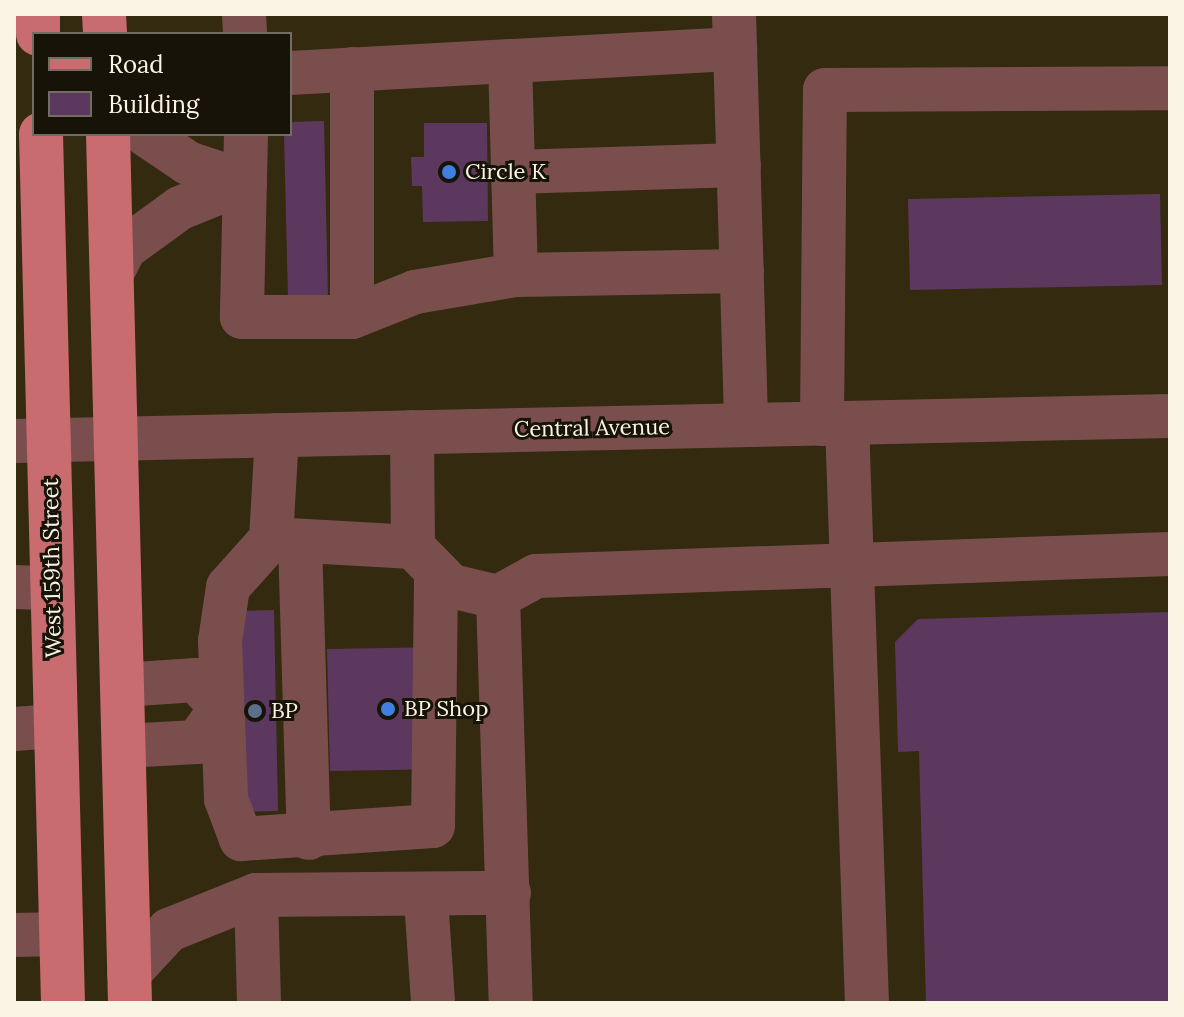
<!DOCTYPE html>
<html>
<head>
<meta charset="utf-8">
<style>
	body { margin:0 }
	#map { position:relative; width:1184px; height:1017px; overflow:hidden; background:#332a0f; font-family:Lora,serif }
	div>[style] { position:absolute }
	.building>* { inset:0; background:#5c385f }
	.minor>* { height:44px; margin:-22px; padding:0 22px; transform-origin:22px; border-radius:22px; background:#7b4e4e }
	.major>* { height:44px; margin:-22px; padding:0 22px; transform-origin:22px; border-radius:22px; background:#c86c70 }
	.dots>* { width:22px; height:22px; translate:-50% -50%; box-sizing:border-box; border:4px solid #171308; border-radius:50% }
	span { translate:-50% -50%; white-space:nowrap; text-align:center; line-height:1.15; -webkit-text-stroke:6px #171308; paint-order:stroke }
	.poi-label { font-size:22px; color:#f9f4e4 }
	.left { translate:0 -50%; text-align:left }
	.street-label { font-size:22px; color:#f9f4e4 }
	.frame { position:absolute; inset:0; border:16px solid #f9f4e4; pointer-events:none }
	.legend { position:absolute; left:32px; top:32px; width:260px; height:104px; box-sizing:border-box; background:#171308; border:2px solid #716d60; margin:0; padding:10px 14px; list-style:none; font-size:24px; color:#f9f4e4 }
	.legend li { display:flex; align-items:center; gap:16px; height:40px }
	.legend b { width:40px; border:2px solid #716d60 }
</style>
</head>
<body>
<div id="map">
	<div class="building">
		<div style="clip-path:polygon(324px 121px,328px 298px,288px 299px,284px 134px,290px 122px)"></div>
		<div style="clip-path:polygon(424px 123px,487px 123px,488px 221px,423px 222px,422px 186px,412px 186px,411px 157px,424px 157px)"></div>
		<div style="clip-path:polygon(1160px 194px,1162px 285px,910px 290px,908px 199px)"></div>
		<div style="clip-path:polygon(274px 610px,278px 811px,235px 812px,231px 611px)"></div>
		<div style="clip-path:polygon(1170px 612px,1170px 1003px,926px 1003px,919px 751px,898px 752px,895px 642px,918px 619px)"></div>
		<div style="clip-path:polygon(446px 647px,448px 769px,330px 771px,327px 649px)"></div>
	</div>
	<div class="minor">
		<div style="left:244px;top:14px;width:20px;rotate:87deg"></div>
		<div style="left:734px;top:14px;width:411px;rotate:88.3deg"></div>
		<div style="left:352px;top:69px;width:248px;rotate:90deg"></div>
		<div style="left:290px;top:73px;width:446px;rotate:-3.1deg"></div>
		<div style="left:246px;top:134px;width:183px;rotate:91.3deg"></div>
		<div style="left:242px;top:317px;width:110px"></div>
		<div style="left:352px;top:317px;width:68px;rotate:-21.6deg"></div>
		<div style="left:415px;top:292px;width:102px;rotate:-9.6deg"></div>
		<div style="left:516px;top:275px;width:214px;rotate:-91.6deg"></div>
		<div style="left:513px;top:172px;width:226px;rotate:-1.8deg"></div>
		<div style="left:112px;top:273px;width:28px;rotate:-63deg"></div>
		<div style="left:125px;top:248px;width:68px;rotate:-36deg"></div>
		<div style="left:180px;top:208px;width:70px;rotate:-21.8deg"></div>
		<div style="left:245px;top:182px;width:60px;rotate:-161.6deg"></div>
		<div style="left:188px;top:163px;width:52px;rotate:-146deg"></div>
		<div style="left:516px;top:275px;width:226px;rotate:-1deg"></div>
		<div style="left:847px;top:423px;width:580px;rotate:88.03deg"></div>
		<div style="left:822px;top:424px;width:334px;rotate:-89.5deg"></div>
		<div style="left:825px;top:90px;width:345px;rotate:-0.3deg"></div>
		<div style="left:277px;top:435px;width:104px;rotate:93.3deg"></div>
		<div style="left:271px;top:539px;width:64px;rotate:131.9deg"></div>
		<div style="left:228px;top:587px;width:55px;rotate:98.4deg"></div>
		<div style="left:220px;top:641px;width:158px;rotate:87.8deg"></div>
		<div style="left:226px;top:799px;width:43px;rotate:69.4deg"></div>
		<div style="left:241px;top:839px;width:192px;rotate:-3.9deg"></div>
		<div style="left:433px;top:826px;width:255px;rotate:-89.3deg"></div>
		<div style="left:14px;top:441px;width:1156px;rotate:-1.24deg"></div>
		<div style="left:271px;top:539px;width:142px;rotate:3.2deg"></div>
		<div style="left:413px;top:547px;width:115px;rotate:-90.5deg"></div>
		<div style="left:300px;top:541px;width:297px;rotate:88.3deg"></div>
		<div style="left:413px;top:547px;width:54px;rotate:45.7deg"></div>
		<div style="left:451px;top:586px;width:48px;rotate:13.2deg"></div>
		<div style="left:498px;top:597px;width:406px;rotate:88.2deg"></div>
		<div style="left:14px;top:587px;width:38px;rotate:2deg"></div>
		<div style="left:498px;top:597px;width:43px;rotate:-28.9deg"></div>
		<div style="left:536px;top:576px;width:634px;rotate:-1.99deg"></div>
		<div style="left:122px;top:685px;width:74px;rotate:-3.9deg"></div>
		<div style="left:196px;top:680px;width:38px;rotate:48deg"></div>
		<div style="left:14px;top:729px;width:42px;rotate:-4.1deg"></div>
		<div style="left:124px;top:746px;width:73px;rotate:-3.1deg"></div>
		<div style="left:197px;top:742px;width:42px;rotate:-54.8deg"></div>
		<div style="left:426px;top:899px;width:104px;rotate:86.1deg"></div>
		<div style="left:14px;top:935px;width:47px;rotate:-1.2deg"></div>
		<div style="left:129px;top:973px;width:59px;rotate:-47.1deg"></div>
		<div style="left:169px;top:930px;width:94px;rotate:-21.9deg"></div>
		<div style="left:259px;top:1003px;width:108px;rotate:-91.6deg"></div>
		<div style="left:256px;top:895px;width:253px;rotate:-0.5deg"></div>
	</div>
	<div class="major">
		<div style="left:38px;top:14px;width:20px;rotate:90deg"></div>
		<div style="left:104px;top:14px;width:20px;rotate:87deg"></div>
		<div style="left:41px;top:134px;width:869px;rotate:88.55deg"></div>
		<div style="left:108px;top:134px;width:869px;rotate:88.55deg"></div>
	</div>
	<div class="dots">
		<div style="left:449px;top:172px;background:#3f7fe0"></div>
		<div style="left:388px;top:709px;background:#3f7fe0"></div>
		<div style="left:255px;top:711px;background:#5c6f8a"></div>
	</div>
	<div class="poi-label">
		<span class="left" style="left:465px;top:172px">Circle K</span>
		<span class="left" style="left:404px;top:709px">BP Shop</span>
		<span class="left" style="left:271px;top:711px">BP</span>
	</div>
	<div class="street-label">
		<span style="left:592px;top:428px;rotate:-1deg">Central Avenue</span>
		<span style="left:52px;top:568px;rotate:-91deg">West 159th Street</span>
	</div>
	<div class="frame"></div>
	<ul class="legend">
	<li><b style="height:10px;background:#c86c70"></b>Road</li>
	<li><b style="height:22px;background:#5c385f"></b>Building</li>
	</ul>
</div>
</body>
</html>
